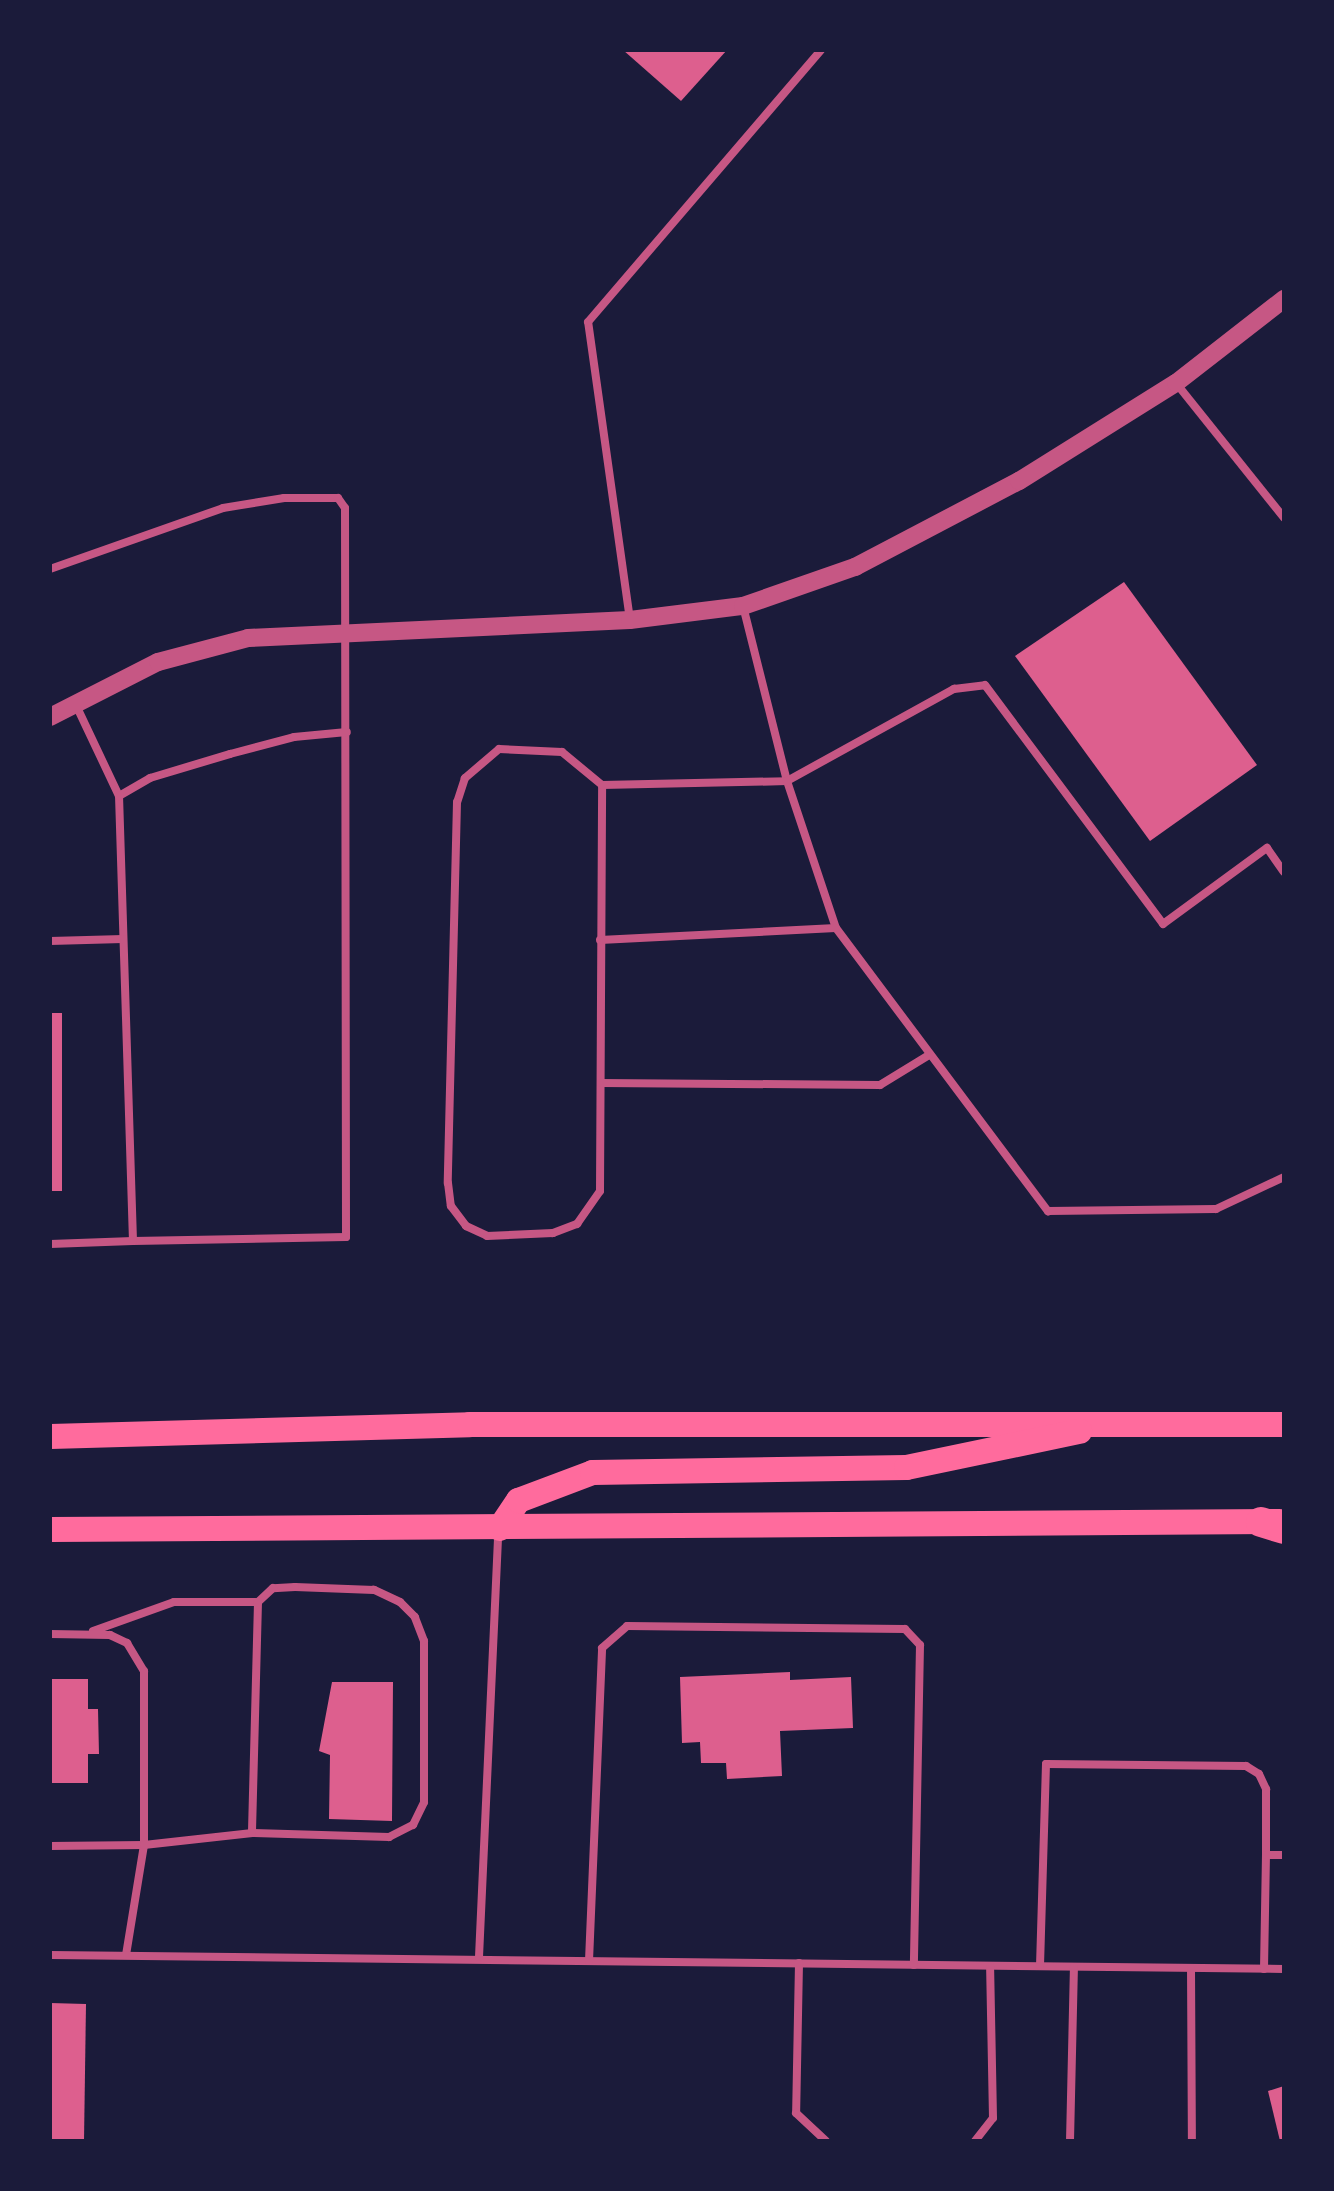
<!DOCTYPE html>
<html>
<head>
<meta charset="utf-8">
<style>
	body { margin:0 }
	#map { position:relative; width:1334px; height:2191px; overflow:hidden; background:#1b1b3a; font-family:Raleway,sans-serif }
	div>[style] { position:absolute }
	.building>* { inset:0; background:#dd5f8e }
	.service>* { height:8px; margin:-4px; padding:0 4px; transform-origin:4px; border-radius:4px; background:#c65784 }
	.tertiary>* { height:18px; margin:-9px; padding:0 9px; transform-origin:9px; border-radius:9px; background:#c65784 }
	.primary>* { height:25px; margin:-12.5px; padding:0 12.5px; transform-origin:12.5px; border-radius:12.5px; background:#ff6b9d }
	.motorway>* { height:30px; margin:-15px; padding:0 15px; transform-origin:15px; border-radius:15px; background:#ff6b9d }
	span { translate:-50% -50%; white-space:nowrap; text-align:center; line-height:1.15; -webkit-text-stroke:10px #1b1b3a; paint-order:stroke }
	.frame { position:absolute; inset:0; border:52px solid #1b1b3a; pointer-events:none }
</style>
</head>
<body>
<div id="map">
	<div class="building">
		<div style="clip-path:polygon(623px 50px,727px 50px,681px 101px)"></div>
		<div style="clip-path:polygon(1124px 582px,1257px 765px,1150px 841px,1015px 656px)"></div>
		<div style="clip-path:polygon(50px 1013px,62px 1013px,62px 1191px,50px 1191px)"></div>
		<div style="clip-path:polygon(790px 1672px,790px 1680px,851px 1677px,853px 1728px,780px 1731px,782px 1776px,727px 1779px,726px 1763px,701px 1763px,700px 1742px,682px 1743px,680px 1677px)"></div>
		<div style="clip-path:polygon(50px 1679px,88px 1679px,88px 1709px,98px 1709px,99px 1754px,88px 1754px,88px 1783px,50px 1783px)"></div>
		<div style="clip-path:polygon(332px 1682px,393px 1682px,392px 1821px,329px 1819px,330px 1755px,319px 1751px)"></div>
		<div style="clip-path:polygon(50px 2003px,86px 2004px,84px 2141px,50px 2141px)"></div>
		<div style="clip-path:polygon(1284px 2086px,1284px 2141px,1280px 2141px,1268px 2091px)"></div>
	</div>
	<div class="service">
		<div style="left:1176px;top:383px;width:173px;rotate:51.3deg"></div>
		<div style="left:50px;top:569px;width:183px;rotate:-19.4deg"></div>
		<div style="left:223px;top:508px;width:62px;rotate:-9.3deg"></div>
		<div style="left:284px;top:498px;width:54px"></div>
		<div style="left:338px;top:498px;width:12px;rotate:55deg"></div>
		<div style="left:345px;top:508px;width:729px;rotate:89.92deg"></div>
		<div style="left:346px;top:1237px;width:213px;rotate:178.9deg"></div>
		<div style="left:133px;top:1241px;width:445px;rotate:-91.8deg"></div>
		<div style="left:119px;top:796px;width:101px;rotate:-115.3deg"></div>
		<div style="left:743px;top:606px;width:180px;rotate:75.9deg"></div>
		<div style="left:787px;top:781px;width:155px;rotate:71.6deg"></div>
		<div style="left:836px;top:928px;width:354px;rotate:53.2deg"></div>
		<div style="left:1048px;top:1211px;width:168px;rotate:-0.7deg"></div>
		<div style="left:1216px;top:1209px;width:75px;rotate:-25.2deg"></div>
		<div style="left:630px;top:620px;width:301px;rotate:-98deg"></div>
		<div style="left:588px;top:322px;width:358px;rotate:-49.4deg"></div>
		<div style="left:602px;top:785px;width:52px;rotate:-140.5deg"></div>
		<div style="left:562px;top:752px;width:63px;rotate:-177.3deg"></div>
		<div style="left:499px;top:749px;width:45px;rotate:139.5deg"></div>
		<div style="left:465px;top:778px;width:25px;rotate:108deg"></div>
		<div style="left:457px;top:802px;width:381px;rotate:91.4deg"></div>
		<div style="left:448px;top:1183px;width:23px;rotate:83deg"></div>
		<div style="left:451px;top:1206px;width:25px;rotate:53deg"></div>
		<div style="left:466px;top:1226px;width:23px;rotate:25deg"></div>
		<div style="left:487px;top:1236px;width:66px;rotate:-2.6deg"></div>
		<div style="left:553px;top:1233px;width:26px;rotate:-21deg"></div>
		<div style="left:577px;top:1224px;width:40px;rotate:-55.1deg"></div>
		<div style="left:600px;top:1191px;width:406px;rotate:-89.7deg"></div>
		<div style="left:602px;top:785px;width:185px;rotate:-1.2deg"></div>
		<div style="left:787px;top:781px;width:191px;rotate:-28.9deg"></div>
		<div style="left:954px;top:689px;width:31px;rotate:-7deg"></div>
		<div style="left:985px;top:685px;width:298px;rotate:53.3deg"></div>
		<div style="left:1163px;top:924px;width:129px;rotate:-36.2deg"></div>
		<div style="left:1267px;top:848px;width:29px;rotate:55deg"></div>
		<div style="left:119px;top:796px;width:36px;rotate:-30deg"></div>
		<div style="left:150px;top:778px;width:84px;rotate:-16.7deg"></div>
		<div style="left:230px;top:754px;width:66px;rotate:-14.9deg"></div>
		<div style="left:294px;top:737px;width:53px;rotate:-5.4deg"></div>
		<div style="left:600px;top:940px;width:236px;rotate:-2.9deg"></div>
		<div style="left:50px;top:941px;width:73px;rotate:-1.6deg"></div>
		<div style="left:601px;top:1083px;width:279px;rotate:0.4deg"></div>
		<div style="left:880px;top:1085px;width:57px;rotate:-31.5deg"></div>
		<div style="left:50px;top:1244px;width:83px;rotate:-2.1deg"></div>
		<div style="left:93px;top:1631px;width:86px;rotate:-19.7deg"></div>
		<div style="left:174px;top:1602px;width:84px"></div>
		<div style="left:50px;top:1634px;width:60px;rotate:1deg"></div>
		<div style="left:110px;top:1635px;width:19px;rotate:25deg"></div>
		<div style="left:127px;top:1643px;width:33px;rotate:59deg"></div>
		<div style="left:144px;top:1671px;width:174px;rotate:90deg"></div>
		<div style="left:144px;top:1845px;width:111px;rotate:99.3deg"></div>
		<div style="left:50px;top:1846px;width:94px;rotate:-0.6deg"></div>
		<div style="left:144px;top:1845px;width:109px;rotate:-6.3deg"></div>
		<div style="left:252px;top:1833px;width:137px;rotate:1.7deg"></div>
		<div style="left:389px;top:1837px;width:27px;rotate:-27deg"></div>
		<div style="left:413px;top:1825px;width:25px;rotate:-64deg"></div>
		<div style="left:424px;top:1802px;width:161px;rotate:-90deg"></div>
		<div style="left:424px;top:1641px;width:26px;rotate:-111deg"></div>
		<div style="left:415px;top:1617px;width:21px;rotate:-135deg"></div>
		<div style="left:400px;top:1602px;width:29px;rotate:-155deg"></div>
		<div style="left:374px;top:1590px;width:79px;rotate:-177.8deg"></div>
		<div style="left:295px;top:1587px;width:22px;rotate:177deg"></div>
		<div style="left:273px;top:1588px;width:21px;rotate:137deg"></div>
		<div style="left:258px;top:1602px;width:231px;rotate:91.5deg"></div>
		<div style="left:50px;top:1955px;width:1234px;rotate:0.65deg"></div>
		<div style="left:479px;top:1957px;width:425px;rotate:-87.4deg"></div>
		<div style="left:589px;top:1961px;width:313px;rotate:-87.6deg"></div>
		<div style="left:602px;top:1648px;width:33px;rotate:-41deg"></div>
		<div style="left:627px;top:1626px;width:278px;rotate:0.6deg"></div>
		<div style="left:905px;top:1629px;width:22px;rotate:47deg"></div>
		<div style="left:920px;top:1645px;width:320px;rotate:91.1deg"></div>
		<div style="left:799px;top:1963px;width:150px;rotate:91.1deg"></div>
		<div style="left:796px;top:2113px;width:41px;rotate:43deg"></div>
		<div style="left:1040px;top:1966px;width:202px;rotate:-88.3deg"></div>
		<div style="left:1046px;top:1764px;width:200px;rotate:0.6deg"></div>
		<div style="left:1246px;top:1766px;width:15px;rotate:32deg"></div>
		<div style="left:1259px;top:1774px;width:17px;rotate:65deg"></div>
		<div style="left:1266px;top:1789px;width:66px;rotate:90deg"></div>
		<div style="left:1191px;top:1968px;width:173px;rotate:89.7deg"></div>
		<div style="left:1264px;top:1969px;width:114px;rotate:-89deg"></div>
		<div style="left:1266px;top:1855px;width:18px"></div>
		<div style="left:975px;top:2141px;width:29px;rotate:-52deg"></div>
		<div style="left:993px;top:2118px;width:152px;rotate:-91.1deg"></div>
		<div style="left:1070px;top:2141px;width:174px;rotate:-88.7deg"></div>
	</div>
	<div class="tertiary">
		<div style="left:50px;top:717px;width:121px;rotate:-27deg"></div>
		<div style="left:158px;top:662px;width:93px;rotate:-14.9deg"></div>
		<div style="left:248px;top:638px;width:382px;rotate:-2.7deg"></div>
		<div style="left:630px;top:620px;width:114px;rotate:-7.1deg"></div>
		<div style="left:743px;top:606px;width:119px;rotate:-19.2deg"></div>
		<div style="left:855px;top:567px;width:185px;rotate:-27.7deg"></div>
		<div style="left:1019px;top:481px;width:185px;rotate:-32deg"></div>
		<div style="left:1176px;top:383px;width:137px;rotate:-37.9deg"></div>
	</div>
	<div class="primary">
		<div style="left:50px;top:1436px;width:419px;rotate:-1.6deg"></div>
		<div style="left:469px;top:1424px;width:815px"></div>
		<div style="left:499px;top:1528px;width:34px;rotate:-56deg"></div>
		<div style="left:518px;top:1500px;width:79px;rotate:-20.7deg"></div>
		<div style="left:592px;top:1472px;width:314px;rotate:-0.9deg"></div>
		<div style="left:906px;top:1467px;width:177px;rotate:-11.8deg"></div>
		<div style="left:50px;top:1529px;width:1229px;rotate:-0.37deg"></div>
	</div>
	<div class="motorway">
		<div style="left:1261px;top:1522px;width:24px;rotate:17deg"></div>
	</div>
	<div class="frame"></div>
</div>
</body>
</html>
